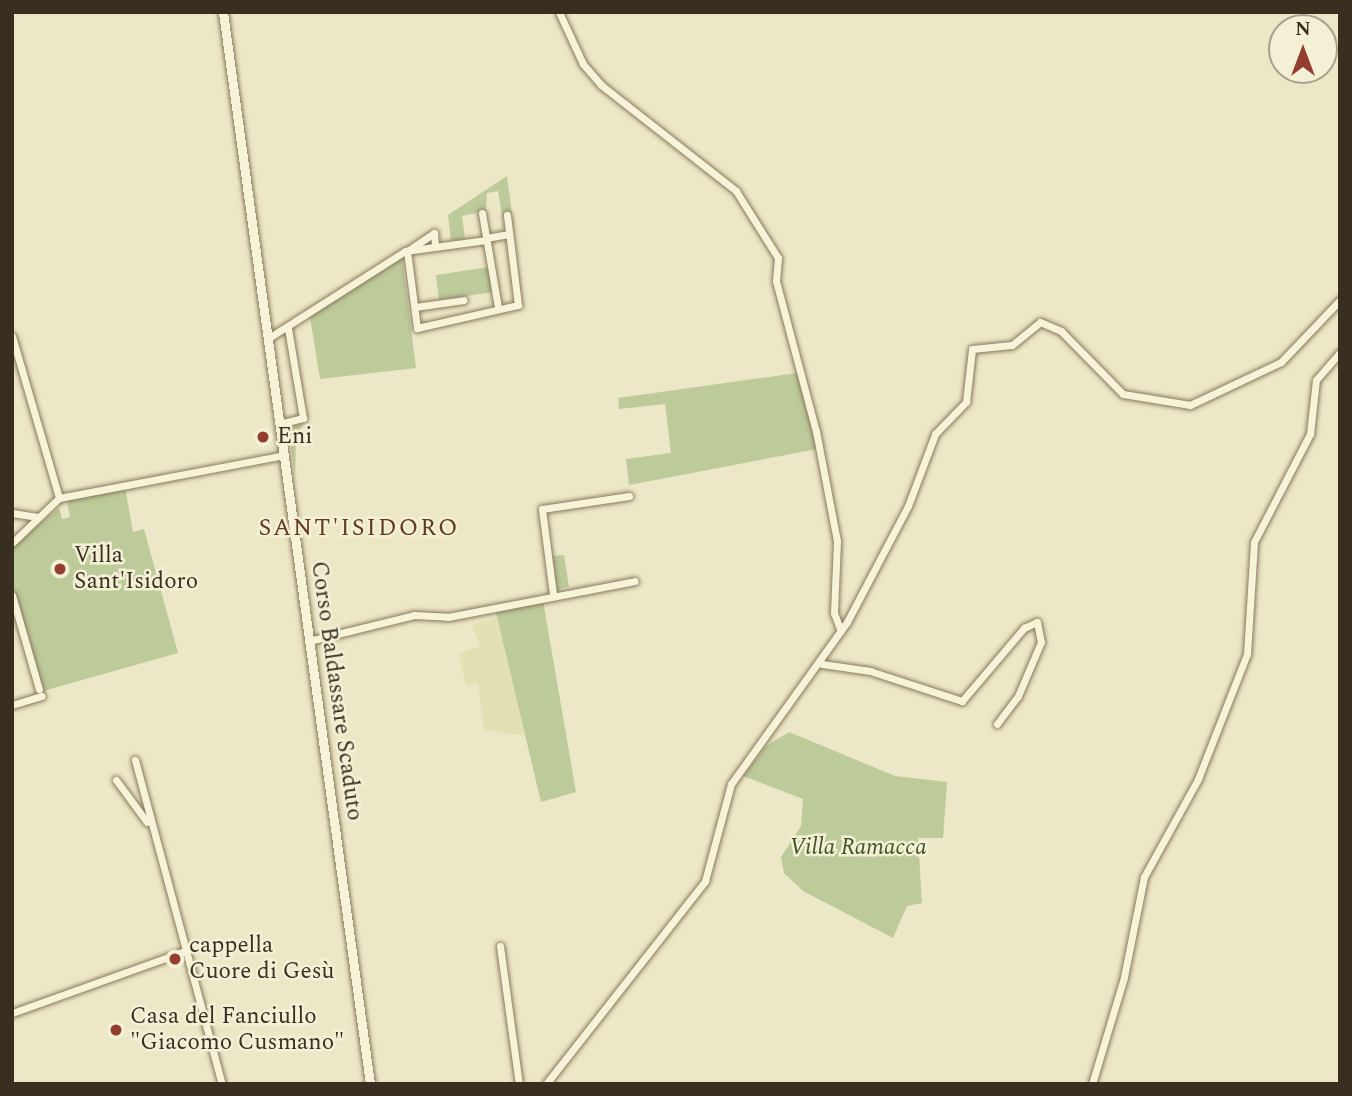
<!DOCTYPE html>
<html>
<head>
<meta charset="utf-8">
<style>
	body { margin:0 }
	#map { position:relative; width:1352px; height:1096px; overflow:hidden; background:#ece7c6; font-family:Spectral,serif }
	div>[style] { position:absolute }
	.farmland>* { inset:0; background:#e2e1b4 }
	.green>* { inset:0; background:#bdca9a }
	.roads { filter:drop-shadow(0 0 2px #877a5d) drop-shadow(0 0 2px #877a5d) }
	.minor>* { height:7px; margin:-3.5px; padding:0 3.5px; transform-origin:3.5px; border-radius:3.5px; background:#f7f3d9 }
	.tertiary>* { height:9px; margin:-4.5px; padding:0 4.5px; transform-origin:4.5px; border-radius:4.5px; background:#f7f3d9 }
	.dots>* { width:19px; height:19px; translate:-50% -50%; box-sizing:border-box; border:4px solid #f4f0d5; border-radius:50% }
	span { translate:-50% -50%; white-space:nowrap; text-align:center; line-height:1.15; -webkit-text-stroke:5px #f4f0d5; paint-order:stroke }
	.poi-label { font-size:23px; color:#382f20 }
	.left { translate:0 -50%; text-align:left }
	.street-label { font-size:23px; color:#382f20 }
	.park-label { font-size:23px; color:#415327; font-style:italic }
	.neighbourhood-label { font-size:24px; color:#623921; letter-spacing:2px }
	.frame { position:absolute; inset:0; border:14px solid #382f20; pointer-events:none }
	.north { position:absolute; left:1268px; top:14px; width:70px; height:70px; box-sizing:border-box; background:#f4f0d5; border:2px solid #a9a38d; border-radius:50%; rotate:0deg; font-size:19px; font-weight:700; line-height:28px; text-align:center; color:#382f20 }
	.north::after { content:''; display:block; margin:auto; width:24px; height:32px; background:#933e2f; clip-path:polygon(50% 0,100% 100%,50% 72%,0 100%) }
</style>
</head>
<body>
<div id="map">
	<div class="farmland">
		<div style="clip-path:polygon(497px 618px,505px 644px,526px 736px,484px 730px,478px 684px,466px 685px,463px 674px,459px 654px,480px 646px,472px 625px)"></div>
	</div>
	<div class="green">
		<div style="clip-path:polygon(507px 176px,512px 214px,502px 215px,498px 191px,487px 193px,486px 211px,462px 216px,465px 239px,451px 241px,448px 215px)"></div>
		<div style="clip-path:polygon(402px 257px,416px 368px,320px 379px,310px 317px)"></div>
		<div style="clip-path:polygon(490px 267px,494px 292px,439px 300px,436px 275px)"></div>
		<div style="clip-path:polygon(797px 373px,817px 449px,629px 485px,626px 459px,671px 453px,665px 404px,619px 409px,618px 398px)"></div>
		<div style="clip-path:polygon(303px 424px,296px 436px,295px 476px,288px 426px)"></div>
		<div style="clip-path:polygon(125px 487px,133px 532px,144px 529px,178px 653px,43px 691px,12px 589px,12px 546px,59px 508px,62px 519px,70px 517px,67px 501px)"></div>
		<div style="clip-path:polygon(564px 555px,569px 587px,557px 589px,552px 556px)"></div>
		<div style="clip-path:polygon(543px 601px,576px 792px,541px 802px,495px 608px)"></div>
		<div style="clip-path:polygon(789px 732px,895px 776px,947px 782px,943px 838px,918px 838px,922px 903px,907px 906px,893px 938px,803px 891px,784px 873px,781px 857px,801px 826px,803px 799px,743px 776px,766px 746px)"></div>
	</div>
	<div class="roads">
		<div class="minor">
			<div style="left:559px;top:12px;width:57px;rotate:65.2deg"></div>
			<div style="left:583px;top:64px;width:28px;rotate:49deg"></div>
			<div style="left:601px;top:85px;width:172px;rotate:38.1deg"></div>
			<div style="left:736px;top:191px;width:79px;rotate:57.9deg"></div>
			<div style="left:778px;top:258px;width:23px;rotate:95deg"></div>
			<div style="left:776px;top:281px;width:155px;rotate:75.1deg"></div>
			<div style="left:816px;top:431px;width:112px;rotate:79.2deg"></div>
			<div style="left:837px;top:541px;width:72px;rotate:92.4deg"></div>
			<div style="left:834px;top:613px;width:19px;rotate:69deg"></div>
			<div style="left:482px;top:213px;width:96px;rotate:80.4deg"></div>
			<div style="left:486px;top:238px;width:23px;rotate:-10deg"></div>
			<div style="left:435px;top:246px;width:13px;rotate:-94deg"></div>
			<div style="left:434px;top:233px;width:32px;rotate:146deg"></div>
			<div style="left:407px;top:251px;width:78px;rotate:82.6deg"></div>
			<div style="left:417px;top:328px;width:104px;rotate:-12.8deg"></div>
			<div style="left:518px;top:305px;width:91px;rotate:-97deg"></div>
			<div style="left:415px;top:307px;width:49px;rotate:-8.1deg"></div>
			<div style="left:12px;top:336px;width:169px;rotate:73.8deg"></div>
			<div style="left:267px;top:339px;width:164px;rotate:-32.5deg"></div>
			<div style="left:405px;top:251px;width:82px;rotate:-7.7deg"></div>
			<div style="left:279px;top:424px;width:25px;rotate:-14deg"></div>
			<div style="left:303px;top:418px;width:91px;rotate:-99.5deg"></div>
			<div style="left:59px;top:498px;width:229px;rotate:-10.8deg"></div>
			<div style="left:12px;top:513px;width:26px;rotate:9deg"></div>
			<div style="left:12px;top:543px;width:65px;rotate:-43.8deg"></div>
			<div style="left:553px;top:594px;width:86px;rotate:-97.4deg"></div>
			<div style="left:542px;top:509px;width:88px;rotate:-8.5deg"></div>
			<div style="left:12px;top:595px;width:98px;rotate:74deg"></div>
			<div style="left:309px;top:641px;width:108px;rotate:-13.9deg"></div>
			<div style="left:414px;top:615px;width:34px;rotate:3deg"></div>
			<div style="left:448px;top:617px;width:190px;rotate:-10.9deg"></div>
			<div style="left:822px;top:664px;width:49px;rotate:8.3deg"></div>
			<div style="left:870px;top:671px;width:97px;rotate:18.1deg"></div>
			<div style="left:962px;top:701px;width:96px;rotate:-49.7deg"></div>
			<div style="left:1024px;top:628px;width:14px;rotate:-25deg"></div>
			<div style="left:1037px;top:622px;width:20px;rotate:79deg"></div>
			<div style="left:1041px;top:642px;width:59px;rotate:113.1deg"></div>
			<div style="left:1018px;top:696px;width:35px;rotate:127deg"></div>
			<div style="left:12px;top:705px;width:31px;rotate:-17deg"></div>
			<div style="left:135px;top:760px;width:335px;rotate:75deg"></div>
			<div style="left:116px;top:780px;width:52px;rotate:53.6deg"></div>
			<div style="left:500px;top:946px;width:139px;rotate:82.2deg"></div>
			<div style="left:12px;top:1013px;width:184px;rotate:-19.7deg"></div>
			<div style="left:546px;top:1084px;width:258px;rotate:-51.9deg"></div>
			<div style="left:705px;top:881px;width:100px;rotate:-75deg"></div>
			<div style="left:731px;top:784px;width:199px;rotate:-54.4deg"></div>
			<div style="left:847px;top:622px;width:131px;rotate:-62.3deg"></div>
			<div style="left:908px;top:506px;width:77px;rotate:-69.4deg"></div>
			<div style="left:935px;top:434px;width:45px;rotate:-45.9deg"></div>
			<div style="left:966px;top:402px;width:53px;rotate:-83.5deg"></div>
			<div style="left:972px;top:349px;width:40px;rotate:-5.7deg"></div>
			<div style="left:1012px;top:345px;width:36px;rotate:-39deg"></div>
			<div style="left:1040px;top:322px;width:23px;rotate:23deg"></div>
			<div style="left:1061px;top:331px;width:88px;rotate:45.5deg"></div>
			<div style="left:1123px;top:394px;width:68px;rotate:9.3deg"></div>
			<div style="left:1190px;top:405px;width:101px;rotate:-25.3deg"></div>
			<div style="left:1281px;top:362px;width:86px;rotate:-46.4deg"></div>
			<div style="left:1092px;top:1084px;width:112px;rotate:-73.3deg"></div>
			<div style="left:1124px;top:977px;width:102px;rotate:-78.7deg"></div>
			<div style="left:1144px;top:877px;width:112px;rotate:-61.1deg"></div>
			<div style="left:1198px;top:779px;width:134px;rotate:-68.6deg"></div>
			<div style="left:1247px;top:654px;width:112px;rotate:-86.4deg"></div>
			<div style="left:1254px;top:542px;width:122px;rotate:-62.6deg"></div>
			<div style="left:1310px;top:434px;width:54px;rotate:-83.7deg"></div>
			<div style="left:1316px;top:380px;width:37px;rotate:-49deg"></div>
		</div>
		<div class="tertiary">
			<div style="left:223px;top:12px;width:1082px;rotate:82.19deg"></div>
		</div>
	</div>
	<div class="dots">
		<div style="left:263px;top:437px;background:#933e2f"></div>
		<div style="left:60px;top:569px;background:#933e2f"></div>
		<div style="left:175px;top:959px;background:#933e2f"></div>
		<div style="left:116px;top:1030px;background:#933e2f"></div>
	</div>
	<div class="poi-label">
		<span class="left" style="left:277px;top:437px">Eni</span>
		<span class="left" style="left:74px;top:569px">Villa<br>Sant'Isidoro</span>
		<span class="left" style="left:189px;top:959px">cappella<br>Cuore di Gesù</span>
		<span class="left" style="left:130px;top:1030px">Casa del Fanciullo<br>"Giacomo Cusmano"</span>
	</div>
	<div class="street-label">
		<span style="left:336px;top:691px;rotate:82deg">Corso Baldassare Scaduto</span>
	</div>
	<div class="park-label">
		<span style="left:858px;top:848px">Villa Ramacca</span>
	</div>
	<div class="neighbourhood-label">
		<span style="left:359px;top:529px">SANT'ISIDORO</span>
	</div>
	<div class="frame"></div>
	<div class="north">N</div>
</div>
</body>
</html>
